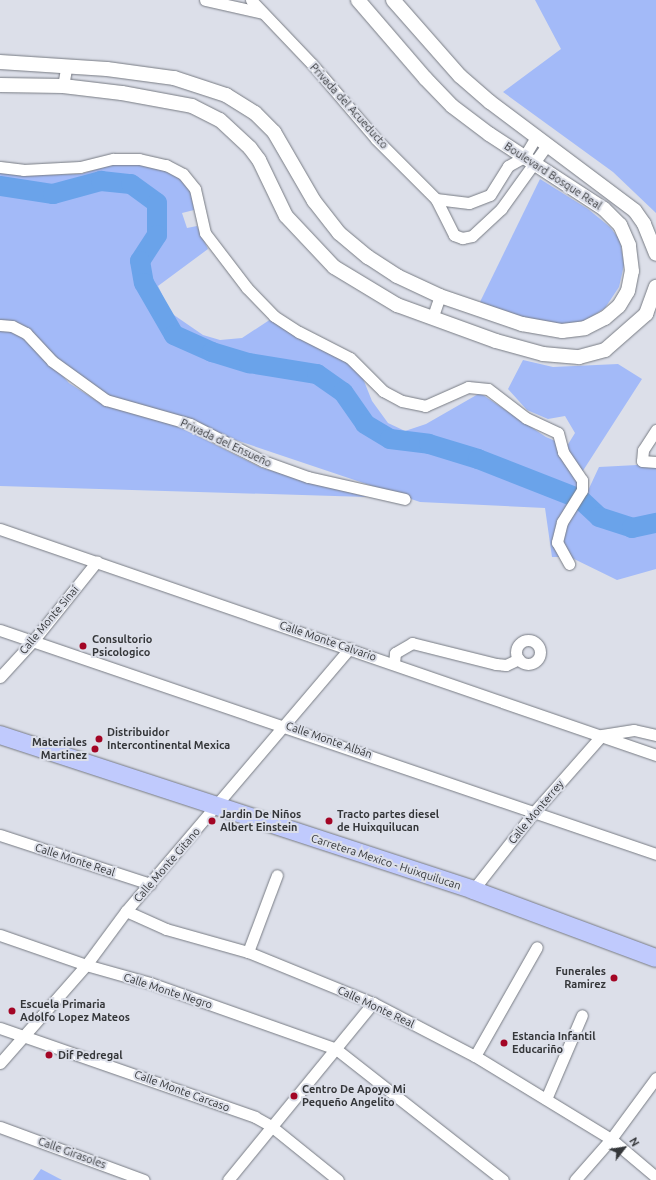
<!DOCTYPE html>
<html>
<head>
<meta charset="utf-8">
<style>
	body { margin:0 }
	#map { position:relative; width:656px; height:1180px; overflow:hidden; background:#dcdfe9; font-family:Ubuntu,sans-serif }
	div>[style] { position:absolute }
	.green>* { inset:0; background:#a3baf8 }
	.river>* { height:20px; margin:-10px; padding:0 10px; transform-origin:10px; border-radius:10px; background:#6aa3ea }
	.roads { filter:drop-shadow(0 0 1px #777b83) drop-shadow(0 0 1px #777b83) }
	.minor>* { height:11px; margin:-5.5px; padding:0 5.5px; transform-origin:5.5px; border-radius:5.5px; background:#fff }
	.minor>.ring { margin:-5.5px; padding:0; box-sizing:content-box; background:none; border:11px solid #fff; border-radius:50% }
	.tertiary>* { height:14px; margin:-7px; padding:0 7px; transform-origin:7px; border-radius:7px; background:#fff }
	.primary>* { height:18px; margin:-9px; padding:0 9px; transform-origin:9px; border-radius:9px; background:#c0cafd }
	.dots>* { width:11px; height:11px; translate:-50% -50%; box-sizing:border-box; border:2px solid #dcdfe9; border-radius:50% }
	span { translate:-50% -50%; white-space:nowrap; text-align:center; line-height:1.15; -webkit-text-stroke:4px #dcdfe9; paint-order:stroke }
	.street-label { font-size:11px; color:#35373a }
	.poi-label { font-size:11px; color:#35373a; font-weight:700 }
	.left { translate:0 -50%; text-align:left }
	.right { translate:-100% -50%; text-align:right }
	.north { position:absolute; left:604px; top:1128px; width:40px; height:40px; -webkit-text-stroke:3px #dcdfe9; paint-order:stroke; rotate:59deg; font-size:11px; font-weight:700; line-height:16px; text-align:center; color:#35373a }
	.north::after { content:''; display:block; margin:auto; width:14px; height:18px; background:#35373a; clip-path:polygon(50% 0,100% 100%,50% 72%,0 100%) }
</style>
</head>
<body>
<div id="map">
	<div class="green">
		<div style="clip-path:polygon(535px 0,656px 0,656px 213px,613px 172px,503px 92px,561px 49px)"></div>
		<div style="clip-path:polygon(121px 162px,159px 167px,173px 171px,190px 188px,194px 210px,182px 213px,187px 228px,197px 226px,208px 249px,158px 286px,171px 313px,203px 335px,220px 340px,242px 338px,271px 319px,306px 342px,345px 358px,362px 376px,372px 401px,388px 423px,405px 431px,426px 424px,480px 393px,546px 437px,567px 446px,575px 433px,565px 416px,548px 419px,527px 410px,508px 389px,523px 360px,553px 367px,618px 364px,642px 379px,577px 480px,577px 486px,585px 497px,599px 467px,656px 464px,656px 569px,617px 580px,570px 557px,552px 557px,545px 508px,420px 502px,108px 397px,0 320px,0 168px,15px 175px,81px 174px)"></div>
		<div style="clip-path:polygon(540px 179px,588px 209px,610px 227px,620px 240px,624px 265px,619px 287px,605px 308px,581px 324px,561px 326px,523px 318px,480px 302px)"></div>
		<div style="clip-path:polygon(0 330px,12px 330px,32px 342px,69px 383px,97px 401px,182px 428px,262px 468px,367px 497px,0 486px)"></div>
		<div style="clip-path:polygon(41px 1169px,62px 1180px,33px 1180px)"></div>
	</div>
	<div class="river">
		<div style="left:0;top:186px;width:54px;rotate:8.6deg"></div>
		<div style="left:53px;top:194px;width:50px;rotate:-15.2deg"></div>
		<div style="left:101px;top:181px;width:30px;rotate:6deg"></div>
		<div style="left:131px;top:184px;width:32px;rotate:36deg"></div>
		<div style="left:157px;top:203px;width:32px;rotate:90deg"></div>
		<div style="left:157px;top:235px;width:31px;rotate:123deg"></div>
		<div style="left:140px;top:261px;width:22px;rotate:80deg"></div>
		<div style="left:144px;top:283px;width:60px;rotate:60deg"></div>
		<div style="left:174px;top:335px;width:42px;rotate:24.1deg"></div>
		<div style="left:212px;top:352px;width:39px;rotate:17deg"></div>
		<div style="left:249px;top:363px;width:69px;rotate:9.2deg"></div>
		<div style="left:317px;top:374px;width:32px;rotate:35deg"></div>
		<div style="left:343px;top:392px;width:39px;rotate:55deg"></div>
		<div style="left:365px;top:424px;width:29px;rotate:31deg"></div>
		<div style="left:390px;top:439px;width:39px;rotate:7deg"></div>
		<div style="left:429px;top:444px;width:51px;rotate:17deg"></div>
		<div style="left:478px;top:459px;width:110px;rotate:21.4deg"></div>
		<div style="left:580px;top:499px;width:26px;rotate:43deg"></div>
		<div style="left:599px;top:517px;width:35px;rotate:18deg"></div>
		<div style="left:632px;top:528px;width:25px;rotate:-12deg"></div>
	</div>
	<div class="roads">
		<div class="minor">
			<div style="left:205px;top:0;width:59px;rotate:12.6deg"></div>
			<div style="left:251px;top:0;width:88px;rotate:46.4deg"></div>
			<div style="left:312px;top:64px;width:99px;rotate:49.5deg"></div>
			<div style="left:376px;top:139px;width:85px;rotate:45deg"></div>
			<div style="left:436px;top:199px;width:40px;rotate:63.4deg"></div>
			<div style="left:454px;top:235px;width:9px;rotate:21deg"></div>
			<div style="left:462px;top:238px;width:10px;rotate:-11deg"></div>
			<div style="left:472px;top:236px;width:40px;rotate:-43deg"></div>
			<div style="left:501px;top:209px;width:79px;rotate:-54.3deg"></div>
			<div style="left:63px;top:86px;width:17px;rotate:-80deg"></div>
			<div style="left:0;top:167px;width:23px;rotate:7deg"></div>
			<div style="left:23px;top:170px;width:57px;rotate:-3deg"></div>
			<div style="left:80px;top:167px;width:34px;rotate:-14deg"></div>
			<div style="left:113px;top:159px;width:26px"></div>
			<div style="left:139px;top:159px;width:28px;rotate:13deg"></div>
			<div style="left:166px;top:165px;width:19px;rotate:28deg"></div>
			<div style="left:183px;top:174px;width:19px;rotate:51deg"></div>
			<div style="left:195px;top:189px;width:45px;rotate:77.2deg"></div>
			<div style="left:205px;top:233px;width:69px;rotate:52.6deg"></div>
			<div style="left:247px;top:288px;width:39px;rotate:46deg"></div>
			<div style="left:274px;top:316px;width:30px;rotate:33deg"></div>
			<div style="left:299px;top:332px;width:57px;rotate:27deg"></div>
			<div style="left:350px;top:358px;width:47px;rotate:45deg"></div>
			<div style="left:383px;top:391px;width:21px;rotate:28deg"></div>
			<div style="left:402px;top:401px;width:24px;rotate:12deg"></div>
			<div style="left:425px;top:406px;width:47px;rotate:-23.8deg"></div>
			<div style="left:468px;top:387px;width:20px;rotate:6deg"></div>
			<div style="left:488px;top:389px;width:48px;rotate:37.3deg"></div>
			<div style="left:526px;top:418px;width:35px;rotate:25deg"></div>
			<div style="left:558px;top:433px;width:20px;rotate:75deg"></div>
			<div style="left:563px;top:452px;width:34px;rotate:56deg"></div>
			<div style="left:582px;top:480px;width:10px;rotate:90deg"></div>
			<div style="left:582px;top:490px;width:38px;rotate:122deg"></div>
			<div style="left:562px;top:522px;width:21px;rotate:104deg"></div>
			<div style="left:557px;top:542px;width:25px;rotate:61deg"></div>
			<div style="left:436px;top:199px;width:33px;rotate:7deg"></div>
			<div style="left:469px;top:203px;width:22px;rotate:-21deg"></div>
			<div style="left:490px;top:195px;width:34px;rotate:-58deg"></div>
			<div style="left:508px;top:166px;width:18px;rotate:-29deg"></div>
			<div style="left:524px;top:157px;width:23px;rotate:-59deg"></div>
			<div style="left:433px;top:316px;width:21px;rotate:-71deg"></div>
			<div style="left:0;top:325px;width:12px;rotate:5deg"></div>
			<div style="left:12px;top:326px;width:16px;rotate:27deg"></div>
			<div style="left:26px;top:333px;width:38px;rotate:47deg"></div>
			<div style="left:52px;top:361px;width:67px;rotate:35.8deg"></div>
			<div style="left:106px;top:400px;width:87px;rotate:15.9deg"></div>
			<div style="left:190px;top:424px;width:82px;rotate:26.9deg"></div>
			<div style="left:263px;top:461px;width:48px;rotate:19.6deg"></div>
			<div style="left:308px;top:477px;width:99px;rotate:12.8deg"></div>
			<div style="left:656px;top:430px;width:24px;rotate:123deg"></div>
			<div style="left:643px;top:450px;width:11px;rotate:95deg"></div>
			<div style="left:642px;top:461px;width:14px;rotate:4deg"></div>
			<div style="left:0;top:529px;width:694px;rotate:19.01deg"></div>
			<div style="left:0;top:630px;width:693px;rotate:18.85deg"></div>
			<div class="ring" style="left:516px;top:640px;width:13px;height:13px"></div>
			<div style="left:394px;top:663px;width:10px;rotate:-84deg"></div>
			<div style="left:395px;top:653px;width:20px;rotate:-30deg"></div>
			<div style="left:412px;top:643px;width:87px;rotate:14deg"></div>
			<div style="left:496px;top:664px;width:10px;rotate:6deg"></div>
			<div style="left:506px;top:665px;width:14px;rotate:-25deg"></div>
			<div style="left:0;top:677px;width:49px;rotate:-47.5deg"></div>
			<div style="left:33px;top:641px;width:102px;rotate:-51.3deg"></div>
			<div style="left:0;top:835px;width:158px;rotate:18.1deg"></div>
			<div style="left:473px;top:890px;width:100px;rotate:-51.9deg"></div>
			<div style="left:535px;top:811px;width:101px;rotate:-48.6deg"></div>
			<div style="left:602px;top:735px;width:32px;rotate:-9deg"></div>
			<div style="left:634px;top:730px;width:23px;rotate:13deg"></div>
			<div style="left:126px;top:911px;width:44px;rotate:24.2deg"></div>
			<div style="left:166px;top:929px;width:85px;rotate:15.7deg"></div>
			<div style="left:248px;top:952px;width:135px;rotate:22.2deg"></div>
			<div style="left:373px;top:1003px;width:115px;rotate:27.5deg"></div>
			<div style="left:475px;top:1056px;width:159px;rotate:31.4deg"></div>
			<div style="left:611px;top:1139px;width:59px;rotate:40.2deg"></div>
			<div style="left:0;top:935px;width:91px;rotate:19.2deg"></div>
			<div style="left:86px;top:965px;width:66px;rotate:15.7deg"></div>
			<div style="left:150px;top:983px;width:197px;rotate:19.5deg"></div>
			<div style="left:336px;top:1049px;width:212px;rotate:38.1deg"></div>
			<div style="left:248px;top:952px;width:82px;rotate:-69.4deg"></div>
			<div style="left:0;top:1028px;width:270px;rotate:19.2deg"></div>
			<div style="left:255px;top:1117px;width:18px;rotate:29deg"></div>
			<div style="left:271px;top:1126px;width:86px;rotate:38.9deg"></div>
			<div style="left:475px;top:1056px;width:125px;rotate:-60.4deg"></div>
			<div style="left:0;top:1063px;width:130px;rotate:-48.7deg"></div>
			<div style="left:86px;top:965px;width:67px;rotate:-53.5deg"></div>
			<div style="left:126px;top:911px;width:345px;rotate:-49.6deg"></div>
			<div style="left:546px;top:1099px;width:91px;rotate:-66.8deg"></div>
			<div style="left:0;top:1127px;width:153px;rotate:20.2deg"></div>
			<div style="left:228px;top:1180px;width:229px;rotate:-50.7deg"></div>
			<div style="left:575px;top:1180px;width:55px;rotate:-48.7deg"></div>
			<div style="left:611px;top:1139px;width:76px;rotate:-53.6deg"></div>
		</div>
		<div class="tertiary">
			<div style="left:393px;top:0;width:101px;rotate:48.6deg"></div>
			<div style="left:460px;top:76px;width:40px;rotate:41deg"></div>
			<div style="left:490px;top:102px;width:181px;rotate:36.9deg"></div>
			<div style="left:635px;top:211px;width:16px;rotate:55deg"></div>
			<div style="left:644px;top:224px;width:32px;rotate:68deg"></div>
			<div style="left:0;top:62px;width:107px;rotate:3.7deg"></div>
			<div style="left:107px;top:69px;width:68px;rotate:7.7deg"></div>
			<div style="left:174px;top:78px;width:55px;rotate:18.1deg"></div>
			<div style="left:226px;top:95px;width:34px;rotate:32deg"></div>
			<div style="left:255px;top:113px;width:27px;rotate:45deg"></div>
			<div style="left:274px;top:132px;width:80px;rotate:59.9deg"></div>
			<div style="left:314px;top:201px;width:41px;rotate:52deg"></div>
			<div style="left:339px;top:233px;width:38px;rotate:40deg"></div>
			<div style="left:368px;top:257px;width:35px;rotate:33deg"></div>
			<div style="left:397px;top:276px;width:47px;rotate:24.9deg"></div>
			<div style="left:440px;top:296px;width:87px;rotate:18.9deg"></div>
			<div style="left:522px;top:324px;width:41px;rotate:9.9deg"></div>
			<div style="left:562px;top:331px;width:23px;rotate:-7deg"></div>
			<div style="left:585px;top:328px;width:22px;rotate:-27deg"></div>
			<div style="left:605px;top:318px;width:18px;rotate:-41deg"></div>
			<div style="left:619px;top:306px;width:17px;rotate:-59deg"></div>
			<div style="left:628px;top:291px;width:20px;rotate:-79deg"></div>
			<div style="left:632px;top:271px;width:26px;rotate:-97deg"></div>
			<div style="left:629px;top:245px;width:22px;rotate:-114deg"></div>
			<div style="left:620px;top:225px;width:23px;rotate:-135deg"></div>
			<div style="left:604px;top:209px;width:137px;rotate:-146.9deg"></div>
			<div style="left:489px;top:134px;width:46px;rotate:-142.9deg"></div>
			<div style="left:452px;top:106px;width:39px;rotate:-134deg"></div>
			<div style="left:425px;top:78px;width:103px;rotate:-130.7deg"></div>
			<div style="left:0;top:85px;width:63px;rotate:0.9deg"></div>
			<div style="left:63px;top:86px;width:59px;rotate:6.8deg"></div>
			<div style="left:122px;top:93px;width:71px;rotate:10.5deg"></div>
			<div style="left:192px;top:106px;width:31px;rotate:27deg"></div>
			<div style="left:220px;top:120px;width:41px;rotate:43deg"></div>
			<div style="left:250px;top:148px;width:15px;rotate:53deg"></div>
			<div style="left:259px;top:160px;width:62px;rotate:64.3deg"></div>
			<div style="left:286px;top:216px;width:70px;rotate:46.7deg"></div>
			<div style="left:334px;top:267px;width:74px;rotate:31.1deg"></div>
			<div style="left:397px;top:305px;width:105px;rotate:20deg"></div>
			<div style="left:496px;top:341px;width:49px;rotate:15.5deg"></div>
			<div style="left:543px;top:354px;width:36px;rotate:5deg"></div>
			<div style="left:579px;top:357px;width:27px;rotate:-15deg"></div>
			<div style="left:605px;top:350px;width:55px;rotate:-41.3deg"></div>
			<div style="left:646px;top:314px;width:29px;rotate:-70deg"></div>
		</div>
		<div class="primary">
			<div style="left:0;top:735px;width:498px;rotate:18.1deg"></div>
			<div style="left:473px;top:890px;width:195px;rotate:20.4deg"></div>
		</div>
	</div>
	<div class="dots">
		<div style="left:83px;top:646px;background:#a30525"></div>
		<div style="left:99px;top:739px;background:#a30525"></div>
		<div style="left:95px;top:749px;background:#a30525"></div>
		<div style="left:212px;top:821px;background:#a30525"></div>
		<div style="left:329px;top:821px;background:#a30525"></div>
		<div style="left:614px;top:978px;background:#a30525"></div>
		<div style="left:12px;top:1011px;background:#a30525"></div>
		<div style="left:504px;top:1043px;background:#a30525"></div>
		<div style="left:49px;top:1055px;background:#a30525"></div>
		<div style="left:294px;top:1096px;background:#a30525"></div>
	</div>
	<div class="street-label">
		<span style="left:349px;top:106px;rotate:48deg">Privada del Acueducto</span>
		<span style="left:553px;top:176px;rotate:33deg">Boulevard Bosque Real</span>
		<span style="left:226px;top:443px;rotate:25deg">Privada del Ensueño</span>
		<span style="left:49px;top:620px;rotate:-50deg">Calle Monte Sinaí</span>
		<span style="left:328px;top:641px;rotate:19deg">Calle Monte Calvario</span>
		<span style="left:329px;top:740px;rotate:19deg">Calle Monte Albán</span>
		<span style="left:536px;top:812px;rotate:-50deg">Calle Monterrey</span>
		<span style="left:75px;top:860px;rotate:18deg">Calle Monte Real</span>
		<span style="left:386px;top:862px;rotate:18deg">Carretera Mexico - Huixquilucan</span>
		<span style="left:167px;top:865px;rotate:-49deg">Calle Monte Gitano</span>
		<span style="left:168px;top:991px;rotate:18deg">Calle Monte Negro</span>
		<span style="left:376px;top:1007px;rotate:25deg">Calle Monte Real</span>
		<span style="left:182px;top:1091px;rotate:20deg">Calle Monte Carcaso</span>
		<span style="left:72px;top:1153px;rotate:20deg">Calle Girasoles</span>
	</div>
	<div class="poi-label">
		<span class="left" style="left:92px;top:646px">Consultorio<br>Psicologico</span>
		<span class="left" style="left:107px;top:739px">Distribuidor<br>Intercontinental Mexica</span>
		<span class="right" style="left:87px;top:749px">Materiales<br>Martinez</span>
		<span class="left" style="left:220px;top:821px">Jardin De Niños<br>Albert Einstein</span>
		<span class="left" style="left:337px;top:821px">Tracto partes diesel<br>de Huixquilucan</span>
		<span class="right" style="left:606px;top:978px">Funerales<br>Ramirez</span>
		<span class="left" style="left:20px;top:1011px">Escuela Primaria<br>Adolfo Lopez Mateos</span>
		<span class="left" style="left:512px;top:1043px">Estancia Infantil<br>Educariño</span>
		<span class="left" style="left:58px;top:1055px">Dif Pedregal</span>
		<span class="left" style="left:302px;top:1096px">Centro De Apoyo Mi<br>Pequeño Angelito</span>
	</div>
	<div class="north">N</div>
</div>
</body>
</html>
